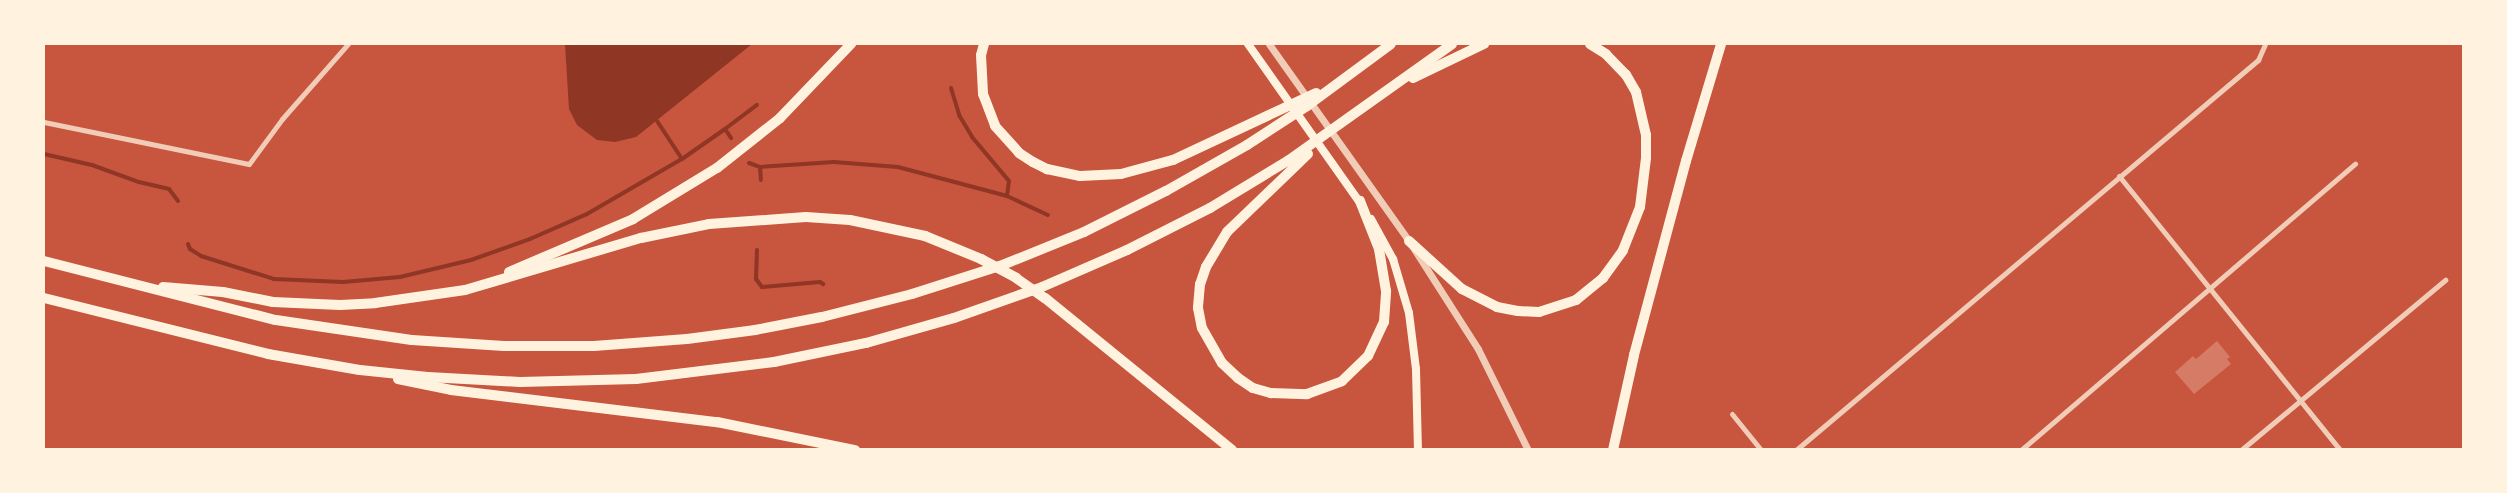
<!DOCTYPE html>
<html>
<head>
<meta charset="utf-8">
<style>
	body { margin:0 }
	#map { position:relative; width:2507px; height:493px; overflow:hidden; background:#c8553d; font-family:Ubuntu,sans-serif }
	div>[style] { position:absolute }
	.water>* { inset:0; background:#8f3625 }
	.stream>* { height:4px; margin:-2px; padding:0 2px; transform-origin:2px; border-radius:2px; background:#8f3625 }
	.building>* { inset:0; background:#d67c66 }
	.minor>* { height:5px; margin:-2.5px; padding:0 2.5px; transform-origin:2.5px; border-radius:2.5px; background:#f1ccb7 }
	.tertiary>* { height:7px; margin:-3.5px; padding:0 3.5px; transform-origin:3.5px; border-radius:3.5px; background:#f1ccb7 }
	.secondary>* { height:8px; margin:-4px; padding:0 4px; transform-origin:4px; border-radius:4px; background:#fff3e0 }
	.motorway>* { height:10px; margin:-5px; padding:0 5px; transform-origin:5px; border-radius:5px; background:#fff3e0 }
	span { translate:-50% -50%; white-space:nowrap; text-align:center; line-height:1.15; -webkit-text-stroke:6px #fff3e0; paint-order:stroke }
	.frame { position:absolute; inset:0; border:45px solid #fff3e0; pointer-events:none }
</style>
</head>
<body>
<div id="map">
	<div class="water">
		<div style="clip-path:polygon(565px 44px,752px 44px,636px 137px,615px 142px,597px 140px,577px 125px,569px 109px)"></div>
	</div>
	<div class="stream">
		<div style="left:951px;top:88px;width:28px;rotate:73deg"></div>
		<div style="left:959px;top:115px;width:26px;rotate:59deg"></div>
		<div style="left:972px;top:137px;width:57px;rotate:49.9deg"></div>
		<div style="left:1009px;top:181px;width:15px;rotate:98deg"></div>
		<div style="left:725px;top:129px;width:40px;rotate:-37deg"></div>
		<div style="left:44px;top:154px;width:49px;rotate:12.9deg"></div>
		<div style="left:92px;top:165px;width:50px;rotate:19.9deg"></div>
		<div style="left:139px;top:182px;width:31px;rotate:13deg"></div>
		<div style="left:169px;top:189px;width:15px;rotate:53deg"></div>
		<div style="left:682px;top:159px;width:52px;rotate:-34.9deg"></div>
		<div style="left:725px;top:129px;width:11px;rotate:56deg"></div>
		<div style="left:749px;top:163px;width:12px;rotate:20deg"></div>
		<div style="left:760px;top:167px;width:74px;rotate:-3.9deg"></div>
		<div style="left:834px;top:162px;width:64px;rotate:4.5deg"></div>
		<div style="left:898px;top:167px;width:113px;rotate:14.9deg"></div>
		<div style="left:1007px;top:196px;width:45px;rotate:24.9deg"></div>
		<div style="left:760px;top:167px;width:13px;rotate:86deg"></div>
		<div style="left:188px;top:244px;width:5px;rotate:68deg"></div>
		<div style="left:190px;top:249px;width:13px;rotate:32deg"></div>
		<div style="left:201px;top:256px;width:77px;rotate:17.5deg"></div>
		<div style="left:274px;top:279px;width:69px;rotate:2.5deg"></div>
		<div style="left:343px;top:282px;width:57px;rotate:-5deg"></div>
		<div style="left:400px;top:277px;width:73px;rotate:-13.5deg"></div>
		<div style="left:471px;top:260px;width:63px;rotate:-19.6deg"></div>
		<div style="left:530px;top:239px;width:62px;rotate:-23.7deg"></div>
		<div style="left:587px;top:214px;width:110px;rotate:-30.1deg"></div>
		<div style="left:682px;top:159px;width:45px;rotate:-123.3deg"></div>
		<div style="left:757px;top:250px;width:29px;rotate:92deg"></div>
		<div style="left:756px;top:279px;width:10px;rotate:53deg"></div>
		<div style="left:762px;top:287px;width:58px;rotate:-4.9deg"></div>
		<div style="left:820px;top:282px;width:4px;rotate:34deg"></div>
	</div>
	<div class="building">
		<div style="clip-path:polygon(2217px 341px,2230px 357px,2227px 359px,2231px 364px,2194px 394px,2175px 372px,2193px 356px,2196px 359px)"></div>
	</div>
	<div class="minor">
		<div style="left:44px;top:122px;width:209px;rotate:11.6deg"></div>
		<div style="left:249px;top:164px;width:56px;rotate:-53.7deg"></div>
		<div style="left:282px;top:119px;width:100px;rotate:-48.7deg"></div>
		<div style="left:2119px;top:176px;width:352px;rotate:51.1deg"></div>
		<div style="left:1732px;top:414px;width:46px;rotate:51.1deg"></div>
		<div style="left:1796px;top:450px;width:605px;rotate:-40.17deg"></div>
		<div style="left:2258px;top:60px;width:17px;rotate:-66deg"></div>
		<div style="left:2021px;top:450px;width:440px;rotate:-40.6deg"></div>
		<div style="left:2241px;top:450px;width:266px;rotate:-39.8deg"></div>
	</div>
	<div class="tertiary">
		<div style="left:1269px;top:44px;width:242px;rotate:54.6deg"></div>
		<div style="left:1409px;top:241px;width:128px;rotate:57.4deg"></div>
		<div style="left:1478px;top:349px;width:113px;rotate:63.7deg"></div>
	</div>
	<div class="secondary">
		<div style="left:1248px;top:44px;width:196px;rotate:54.8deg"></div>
		<div style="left:1371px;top:219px;width:46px;rotate:61.2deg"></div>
		<div style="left:1393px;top:259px;width:56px;rotate:73.5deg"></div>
		<div style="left:1409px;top:313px;width:56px;rotate:82.9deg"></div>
		<div style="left:1416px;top:369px;width:81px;rotate:88.6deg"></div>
	</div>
	<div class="motorway">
		<div style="left:984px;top:44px;width:11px;rotate:105deg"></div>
		<div style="left:981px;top:55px;width:39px;rotate:87deg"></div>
		<div style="left:983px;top:94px;width:34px;rotate:69deg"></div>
		<div style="left:995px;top:126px;width:36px;rotate:48deg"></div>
		<div style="left:1019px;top:153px;width:17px;rotate:33deg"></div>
		<div style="left:1033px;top:162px;width:16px;rotate:27deg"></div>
		<div style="left:1047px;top:169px;width:34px;rotate:12deg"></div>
		<div style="left:1080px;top:176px;width:41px;rotate:-2.8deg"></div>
		<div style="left:1121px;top:174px;width:54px;rotate:-15.1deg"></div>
		<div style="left:1173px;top:160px;width:158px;rotate:-25.1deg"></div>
		<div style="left:1413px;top:78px;width:79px;rotate:-25.6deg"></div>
		<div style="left:1308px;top:154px;width:112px;rotate:136.1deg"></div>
		<div style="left:1227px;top:232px;width:41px;rotate:121deg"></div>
		<div style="left:1206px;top:267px;width:18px;rotate:109deg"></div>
		<div style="left:1200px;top:284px;width:24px;rotate:95deg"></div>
		<div style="left:1198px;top:308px;width:20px;rotate:79deg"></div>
		<div style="left:1202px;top:328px;width:40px;rotate:60.3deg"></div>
		<div style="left:1222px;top:363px;width:22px;rotate:43deg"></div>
		<div style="left:1238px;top:378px;width:18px;rotate:34deg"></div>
		<div style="left:1253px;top:388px;width:19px;rotate:16deg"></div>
		<div style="left:1271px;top:393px;width:36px;rotate:2deg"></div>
		<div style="left:1307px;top:394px;width:37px;rotate:-20deg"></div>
		<div style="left:1342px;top:381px;width:36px;rotate:-44deg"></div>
		<div style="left:1368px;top:356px;width:38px;rotate:-65deg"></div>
		<div style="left:1384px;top:322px;width:31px;rotate:-86deg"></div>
		<div style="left:1386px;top:291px;width:43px;rotate:-99.5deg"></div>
		<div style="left:1379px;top:249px;width:52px;rotate:-111.6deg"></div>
		<div style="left:1409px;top:241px;width:72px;rotate:42.2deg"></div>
		<div style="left:1462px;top:289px;width:39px;rotate:27deg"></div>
		<div style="left:1497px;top:307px;width:21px;rotate:11deg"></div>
		<div style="left:1518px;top:311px;width:21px;rotate:3deg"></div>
		<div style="left:1539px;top:312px;width:39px;rotate:-18deg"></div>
		<div style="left:1576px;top:300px;width:35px;rotate:-39deg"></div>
		<div style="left:1603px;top:278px;width:34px;rotate:-54deg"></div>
		<div style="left:1623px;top:250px;width:46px;rotate:-68.4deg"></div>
		<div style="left:1640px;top:207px;width:49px;rotate:-83deg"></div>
		<div style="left:1646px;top:158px;width:23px;rotate:-90deg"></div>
		<div style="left:1646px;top:135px;width:44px;rotate:-103.1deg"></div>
		<div style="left:1636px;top:92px;width:20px;rotate:-120deg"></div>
		<div style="left:1626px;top:75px;width:29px;rotate:-134deg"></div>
		<div style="left:1606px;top:54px;width:19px;rotate:-148deg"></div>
		<div style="left:44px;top:261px;width:239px;rotate:14.3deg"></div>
		<div style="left:276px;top:320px;width:137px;rotate:8.4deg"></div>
		<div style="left:412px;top:340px;width:92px;rotate:3.7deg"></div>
		<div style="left:504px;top:346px;width:90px"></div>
		<div style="left:594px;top:346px;width:93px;rotate:-4.3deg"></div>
		<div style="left:687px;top:339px;width:69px;rotate:-7.5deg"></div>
		<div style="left:755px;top:330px;width:68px;rotate:-11deg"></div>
		<div style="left:822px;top:317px;width:93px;rotate:-14.3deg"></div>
		<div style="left:912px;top:294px;width:92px;rotate:-17.7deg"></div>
		<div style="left:1000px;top:266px;width:91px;rotate:-22deg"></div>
		<div style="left:1084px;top:232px;width:92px;rotate:-26.6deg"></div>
		<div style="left:1166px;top:191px;width:93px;rotate:-29.6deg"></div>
		<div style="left:1247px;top:145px;width:72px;rotate:-33deg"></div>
		<div style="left:1307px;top:106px;width:104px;rotate:-36.4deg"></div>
		<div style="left:509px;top:272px;width:135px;rotate:-23.1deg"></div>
		<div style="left:633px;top:219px;width:98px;rotate:-31.3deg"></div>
		<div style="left:717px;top:168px;width:80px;rotate:-38.4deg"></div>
		<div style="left:780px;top:118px;width:103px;rotate:-46.2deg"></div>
		<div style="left:163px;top:287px;width:60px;rotate:4.8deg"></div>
		<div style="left:223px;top:292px;width:51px;rotate:11.3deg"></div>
		<div style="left:273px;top:302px;width:67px;rotate:2.6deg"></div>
		<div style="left:340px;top:305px;width:35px;rotate:-3deg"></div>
		<div style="left:375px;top:303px;width:91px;rotate:-8.2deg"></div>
		<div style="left:465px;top:290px;width:184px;rotate:-16.5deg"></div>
		<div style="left:641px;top:238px;width:69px;rotate:-11.6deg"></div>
		<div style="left:709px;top:224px;width:97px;rotate:-4.1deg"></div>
		<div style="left:806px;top:217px;width:44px;rotate:3.9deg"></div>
		<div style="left:850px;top:220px;width:77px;rotate:12deg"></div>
		<div style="left:925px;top:236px;width:61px;rotate:22.3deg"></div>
		<div style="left:981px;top:259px;width:40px;rotate:28deg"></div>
		<div style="left:1016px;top:278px;width:35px;rotate:35deg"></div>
		<div style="left:1045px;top:298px;width:241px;rotate:39.1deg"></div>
		<div style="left:44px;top:298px;width:231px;rotate:14deg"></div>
		<div style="left:268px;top:354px;width:93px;rotate:9.9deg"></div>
		<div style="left:360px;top:370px;width:68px;rotate:5.9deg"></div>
		<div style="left:428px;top:377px;width:92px;rotate:3.1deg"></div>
		<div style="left:520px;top:382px;width:116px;rotate:-1.5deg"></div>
		<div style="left:636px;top:379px;width:139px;rotate:-7deg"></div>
		<div style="left:774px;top:362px;width:94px;rotate:-11.7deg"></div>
		<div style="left:866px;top:343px;width:91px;rotate:-15.9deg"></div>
		<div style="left:954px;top:318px;width:93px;rotate:-19.4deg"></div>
		<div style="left:1042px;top:287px;width:93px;rotate:-23.5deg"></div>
		<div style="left:1127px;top:250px;width:93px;rotate:-26.8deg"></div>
		<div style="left:1210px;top:208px;width:92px;rotate:-31.3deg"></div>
		<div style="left:1289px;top:160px;width:200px;rotate:-35.4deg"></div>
		<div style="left:398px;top:379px;width:54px;rotate:11.7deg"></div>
		<div style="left:451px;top:390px;width:268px;rotate:6.9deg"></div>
		<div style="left:717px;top:422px;width:141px;rotate:11.5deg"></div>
		<div style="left:1613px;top:450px;width:97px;rotate:-77.5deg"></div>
		<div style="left:1634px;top:355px;width:201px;rotate:-75deg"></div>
		<div style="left:1686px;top:161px;width:122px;rotate:-73.3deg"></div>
	</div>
	<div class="frame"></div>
</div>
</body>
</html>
